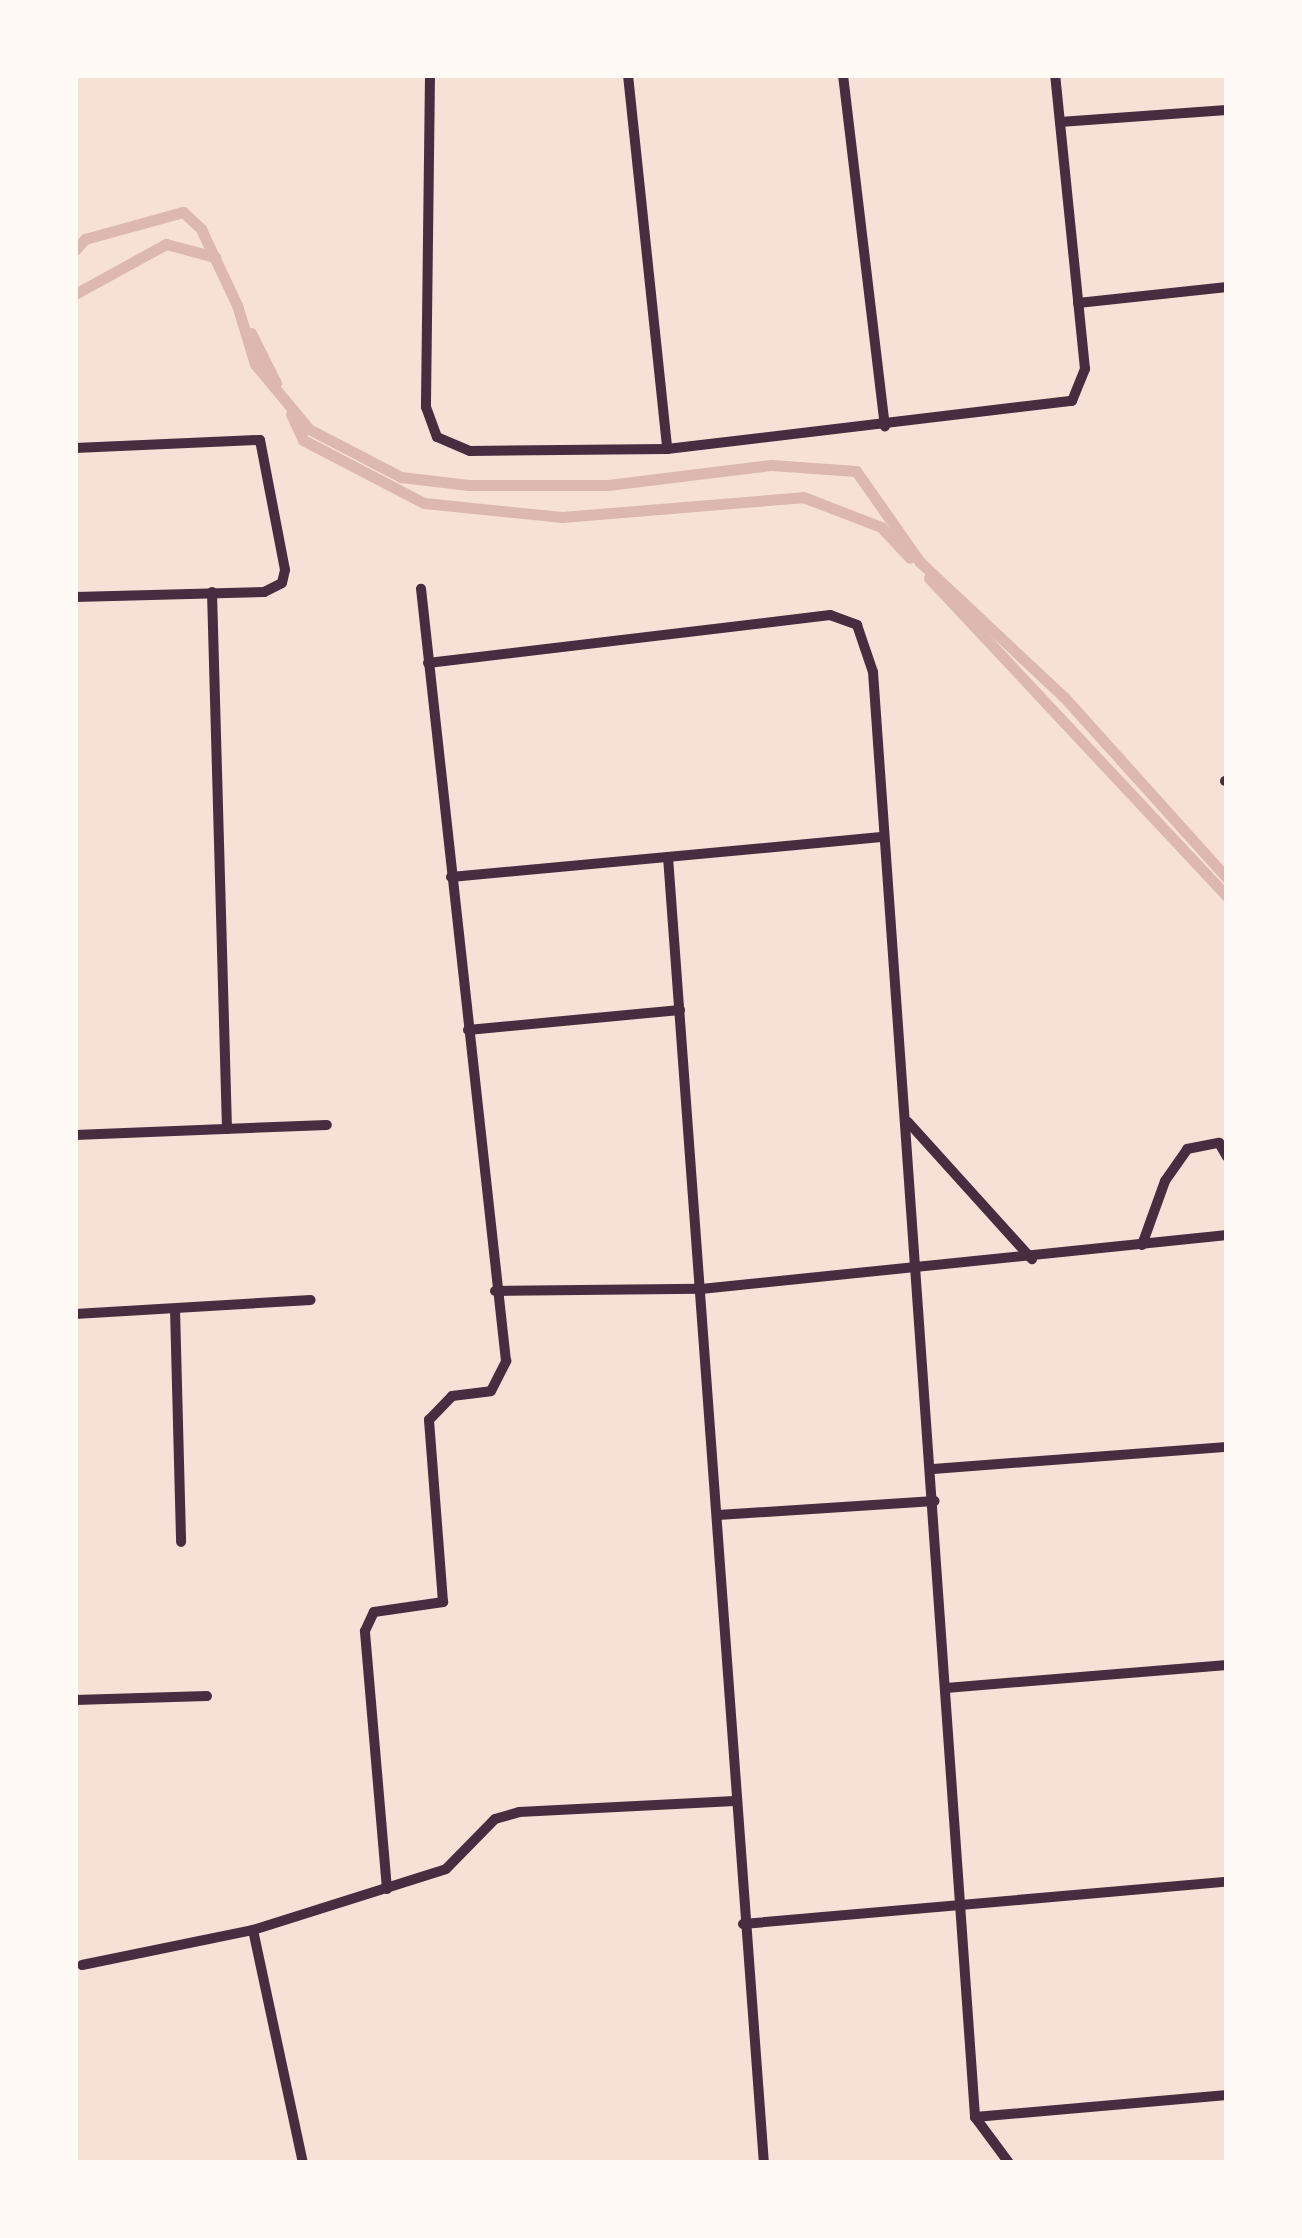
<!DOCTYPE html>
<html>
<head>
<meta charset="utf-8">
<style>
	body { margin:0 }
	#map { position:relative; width:1302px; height:2238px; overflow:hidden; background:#f7e1d7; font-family:"Exo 2",sans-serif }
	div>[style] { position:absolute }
	.stream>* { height:11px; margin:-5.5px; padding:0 5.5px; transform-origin:5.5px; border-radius:5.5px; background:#dcb8b0 }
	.minor>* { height:10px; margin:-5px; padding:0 5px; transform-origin:5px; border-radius:5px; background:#4a2c40 }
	span { translate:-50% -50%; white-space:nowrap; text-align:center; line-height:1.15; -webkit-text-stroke:10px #fffaf5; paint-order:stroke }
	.frame { position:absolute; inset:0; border:78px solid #fffaf5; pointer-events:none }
</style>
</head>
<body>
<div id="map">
	<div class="stream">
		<div style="left:75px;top:250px;width:15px;rotate:-48deg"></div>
		<div style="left:85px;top:239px;width:102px;rotate:-15.4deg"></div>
		<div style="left:183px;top:212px;width:25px;rotate:43deg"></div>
		<div style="left:201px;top:229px;width:84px;rotate:64.7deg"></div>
		<div style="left:237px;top:305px;width:62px;rotate:73deg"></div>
		<div style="left:255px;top:364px;width:85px;rotate:50.3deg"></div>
		<div style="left:309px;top:429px;width:104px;rotate:27.6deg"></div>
		<div style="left:401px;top:477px;width:68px;rotate:6.7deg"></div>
		<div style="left:469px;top:485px;width:139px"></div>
		<div style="left:608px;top:485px;width:164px;rotate:-7deg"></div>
		<div style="left:771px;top:465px;width:85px;rotate:4deg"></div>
		<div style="left:856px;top:471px;width:111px;rotate:54.9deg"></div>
		<div style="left:920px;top:562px;width:197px;rotate:43.2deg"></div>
		<div style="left:1064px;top:697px;width:244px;rotate:48deg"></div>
		<div style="left:75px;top:294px;width:104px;rotate:-28.8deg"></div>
		<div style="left:166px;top:244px;width:51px;rotate:14.9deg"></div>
		<div style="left:251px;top:333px;width:56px;rotate:63.4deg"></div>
		<div style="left:291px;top:414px;width:29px;rotate:65deg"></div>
		<div style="left:303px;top:440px;width:136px;rotate:27.5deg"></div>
		<div style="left:424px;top:503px;width:139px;rotate:5.8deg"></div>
		<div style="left:562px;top:517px;width:242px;rotate:-4.7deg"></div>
		<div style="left:803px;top:497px;width:84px;rotate:21deg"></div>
		<div style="left:881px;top:527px;width:42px;rotate:46.9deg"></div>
		<div style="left:929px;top:578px;width:437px;rotate:46.9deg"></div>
	</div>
	<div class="minor">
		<div style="left:430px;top:75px;width:332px;rotate:90.7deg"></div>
		<div style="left:426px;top:407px;width:32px;rotate:70deg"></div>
		<div style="left:437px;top:437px;width:36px;rotate:23deg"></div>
		<div style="left:470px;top:451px;width:197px;rotate:-0.6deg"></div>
		<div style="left:667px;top:449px;width:408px;rotate:-6.8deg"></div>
		<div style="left:1072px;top:401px;width:35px;rotate:-68deg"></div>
		<div style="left:1085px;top:369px;width:296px;rotate:-95.8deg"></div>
		<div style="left:628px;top:75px;width:376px;rotate:84deg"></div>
		<div style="left:843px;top:75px;width:354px;rotate:83.2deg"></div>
		<div style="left:1060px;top:122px;width:167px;rotate:-4.1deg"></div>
		<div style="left:1078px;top:303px;width:150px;rotate:-6.1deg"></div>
		<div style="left:75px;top:448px;width:185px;rotate:-2.5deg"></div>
		<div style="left:260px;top:440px;width:132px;rotate:79.1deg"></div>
		<div style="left:285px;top:570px;width:13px;rotate:103deg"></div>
		<div style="left:282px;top:583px;width:20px;rotate:153deg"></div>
		<div style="left:264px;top:592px;width:189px;rotate:178.5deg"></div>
		<div style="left:212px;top:592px;width:537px;rotate:88.4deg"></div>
		<div style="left:428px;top:663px;width:405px;rotate:-6.8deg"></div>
		<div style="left:830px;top:615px;width:29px;rotate:20deg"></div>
		<div style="left:857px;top:625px;width:50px;rotate:71.2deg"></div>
		<div style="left:873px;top:672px;width:1449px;rotate:85.96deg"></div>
		<div style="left:975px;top:2117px;width:57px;rotate:53.5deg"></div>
		<div style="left:1225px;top:781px;width:2px"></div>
		<div style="left:668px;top:857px;width:1310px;rotate:85.8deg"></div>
		<div style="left:451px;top:877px;width:432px;rotate:-5.3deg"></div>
		<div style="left:468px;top:1030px;width:213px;rotate:-5.4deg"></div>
		<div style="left:908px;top:1122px;width:185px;rotate:47.9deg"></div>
		<div style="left:75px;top:1135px;width:252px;rotate:-2.3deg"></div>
		<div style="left:1142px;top:1245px;width:68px;rotate:-70.2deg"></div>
		<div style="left:1165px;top:1181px;width:39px;rotate:-55deg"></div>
		<div style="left:1187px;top:1149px;width:33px;rotate:-11deg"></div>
		<div style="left:1219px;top:1143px;width:16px;rotate:60deg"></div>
		<div style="left:495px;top:1291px;width:206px;rotate:-0.6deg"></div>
		<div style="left:701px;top:1289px;width:529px;rotate:-5.86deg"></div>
		<div style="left:175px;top:1309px;width:233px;rotate:88.5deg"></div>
		<div style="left:75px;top:1314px;width:236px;rotate:-3.4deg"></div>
		<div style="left:933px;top:1469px;width:295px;rotate:-4.3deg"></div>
		<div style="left:718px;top:1515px;width:217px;rotate:-3.7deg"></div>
		<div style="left:946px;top:1688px;width:282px;rotate:-4.7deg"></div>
		<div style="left:75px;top:1700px;width:132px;rotate:-1.7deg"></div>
		<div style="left:387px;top:1889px;width:259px;rotate:-94.9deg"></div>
		<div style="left:365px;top:1631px;width:21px;rotate:-65deg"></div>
		<div style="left:374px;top:1612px;width:70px;rotate:-8.2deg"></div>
		<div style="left:443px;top:1602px;width:183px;rotate:-94.4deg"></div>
		<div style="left:429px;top:1420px;width:33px;rotate:-46deg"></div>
		<div style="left:452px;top:1396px;width:39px;rotate:-7deg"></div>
		<div style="left:491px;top:1391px;width:34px;rotate:-63deg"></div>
		<div style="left:506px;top:1361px;width:777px;rotate:-96.28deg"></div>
		<div style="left:743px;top:1924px;width:486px;rotate:-5deg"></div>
		<div style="left:253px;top:1930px;width:238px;rotate:77.9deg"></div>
		<div style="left:82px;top:1965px;width:175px;rotate:-11.6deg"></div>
		<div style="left:253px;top:1930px;width:202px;rotate:-17.5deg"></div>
		<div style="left:446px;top:1869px;width:70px;rotate:-45.6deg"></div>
		<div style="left:495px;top:1819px;width:25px;rotate:-16deg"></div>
		<div style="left:519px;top:1812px;width:216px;rotate:-2.9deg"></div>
		<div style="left:975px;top:2117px;width:253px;rotate:-5deg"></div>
	</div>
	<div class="frame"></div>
</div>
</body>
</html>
